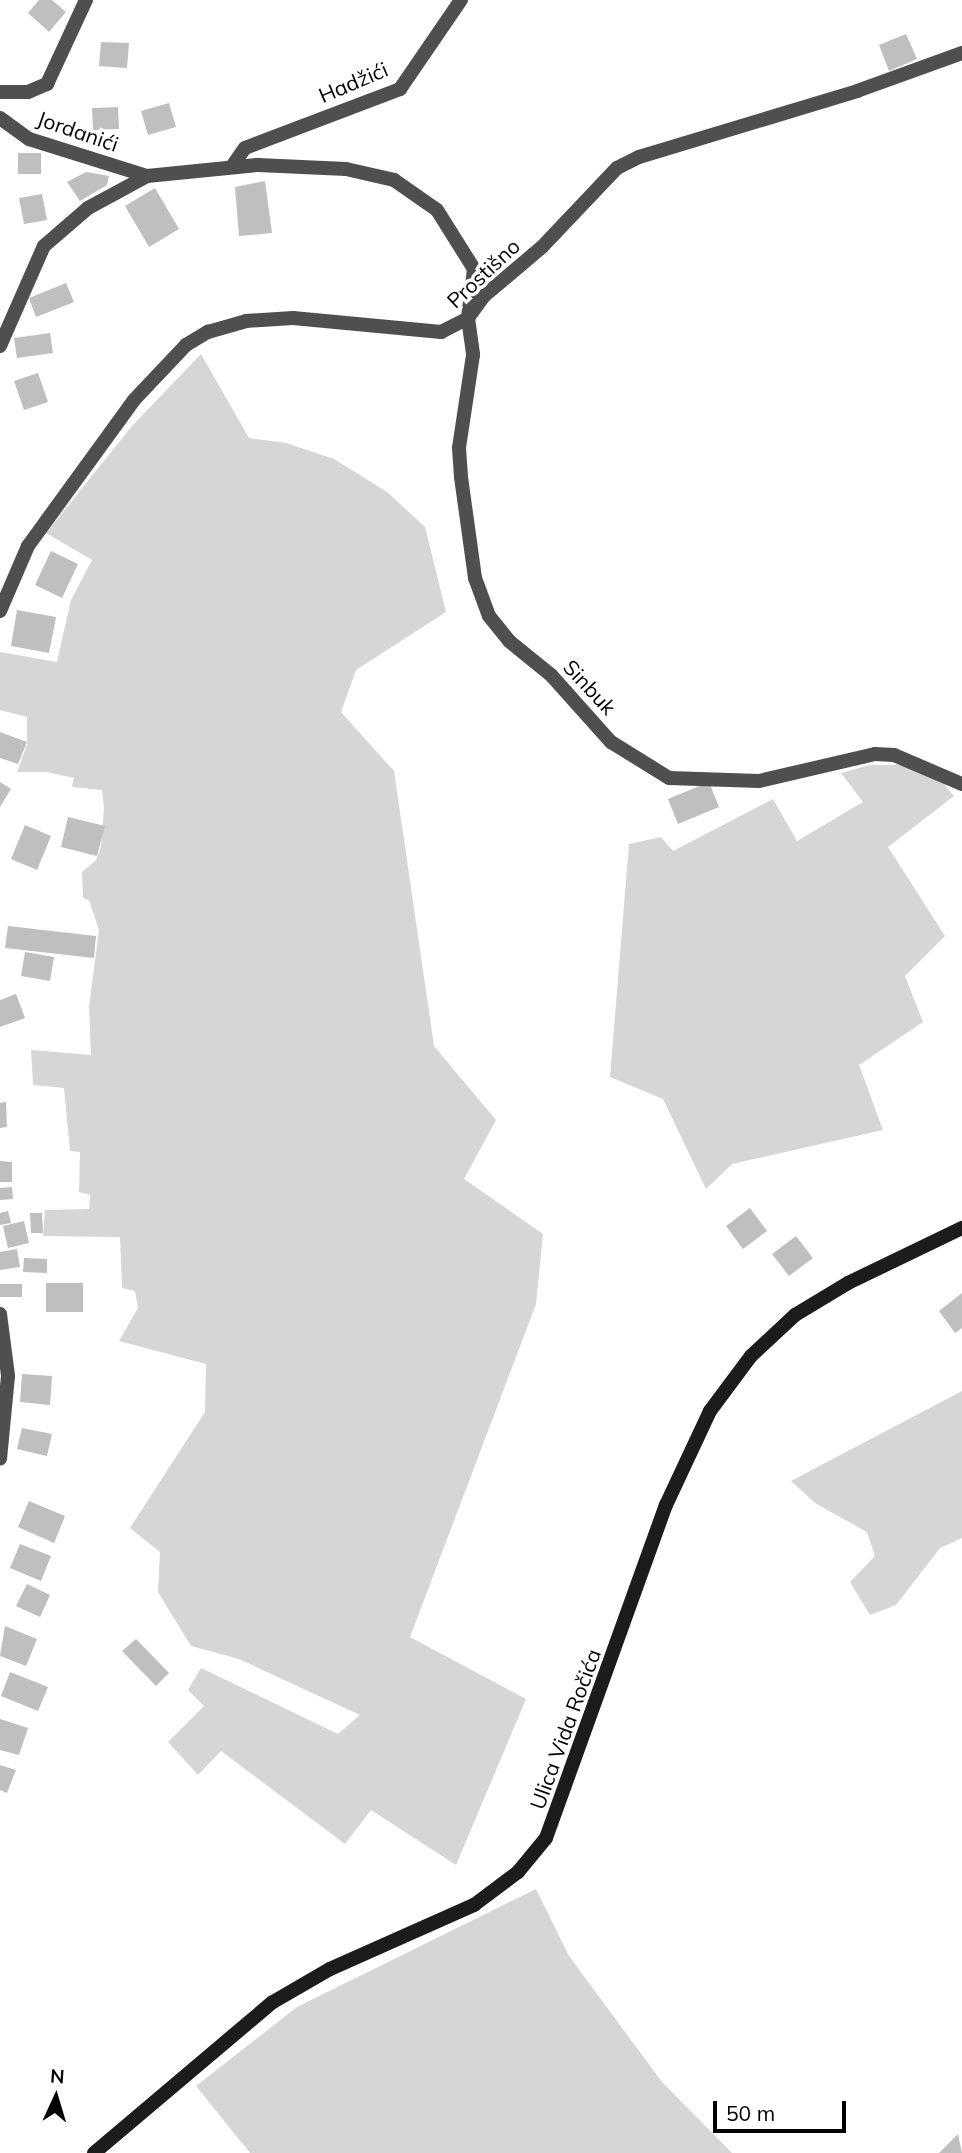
<!DOCTYPE html>
<html>
<head>
<meta charset="utf-8">
<style>
	body { margin:0 }
	#map { position:relative; width:962px; height:2153px; overflow:hidden; background:#fff; font-family:Mulish,sans-serif }
	div>[style] { position:absolute }
	.green>* { inset:0; background:#d6d6d6 }
	.building>* { inset:0; background:#bfbfbf }
	.street>* { height:14px; margin:-7px; padding:0 7px; transform-origin:7px; border-radius:7px; background:#4f4f4f }
	.secondary>* { height:14px; margin:-7px; padding:0 7px; transform-origin:7px; border-radius:7px; background:#1c1c1c }
	span { translate:-50% -50%; white-space:nowrap; text-align:center; line-height:1.15; -webkit-text-stroke:7px #fff; paint-order:stroke }
	.street-label { font-size:21px; color:#000 }
	.north { position:absolute; left:21px; top:2062px; width:70px; height:70px; -webkit-text-stroke:5px #fff; paint-order:stroke; rotate:4deg; font-size:19px; font-weight:700; line-height:28px; text-align:center; color:#000 }
	.north::after { content:''; display:block; margin:auto; width:24px; height:32px; background:#000; clip-path:polygon(50% 0,100% 100%,50% 72%,0 100%) }
	.scale { position:absolute; left:713px; top:2101px; width:133px; height:32px; box-sizing:border-box; border:4px solid #000; border-top:0; padding-left:9px; font-size:21px; line-height:24px; white-space:nowrap; color:#000; -webkit-text-stroke:5px #fff; paint-order:stroke }
</style>
</head>
<body>
<div id="map">
	<div class="green">
		<div style="clip-path:polygon(201px 354px,249px 438px,286px 443px,334px 459px,387px 492px,425px 527px,446px 612px,356px 670px,341px 712px,394px 771px,434px 1046px,496px 1120px,464px 1179px,543px 1234px,536px 1304px,410px 1637px,526px 1699px,456px 1865px,371px 1810px,345px 1844px,221px 1751px,198px 1775px,168px 1742px,204px 1706px,188px 1690px,201px 1668px,338px 1734px,360px 1715px,239px 1659px,191px 1646px,158px 1592px,160px 1552px,130px 1528px,205px 1412px,206px 1364px,119px 1341px,138px 1308px,135px 1291px,122px 1288px,120px 1237px,43px 1236px,45px 1210px,89px 1209px,90px 1195px,79px 1192px,80px 1152px,70px 1151px,64px 1088px,33px 1085px,31px 1050px,91px 1055px,89px 1007px,99px 930px,89px 900px,83px 898px,82px 872px,96px 860px,101px 847px,104px 808px,102px 790px,72px 787px,74px 778px,47px 772px,17px 772px,27px 745px,27px 717px,0 710px,0 652px,57px 662px,71px 600px,92px 560px,46px 533px,132px 426px)"></div>
		<div style="clip-path:polygon(870px 765px,902px 765px,940px 779px,954px 796px,888px 847px,945px 936px,905px 976px,923px 1022px,859px 1065px,883px 1130px,732px 1164px,706px 1189px,663px 1099px,610px 1077px,629px 844px,661px 837px,673px 851px,773px 799px,797px 841px,863px 802px,841px 773px)"></div>
		<div style="clip-path:polygon(962px 1391px,962px 1538px,940px 1548px,896px 1605px,870px 1615px,850px 1582px,875px 1556px,867px 1532px,815px 1503px,791px 1481px)"></div>
		<div style="clip-path:polygon(536px 1889px,569px 1956px,662px 2082px,732px 2153px,250px 2153px,196px 2086px,297px 2007px)"></div>
	</div>
	<div class="building">
		<div style="clip-path:polygon(39px 0,52px 0,66px 12px,49px 32px,28px 13px)"></div>
		<div style="clip-path:polygon(906px 34px,917px 59px,889px 71px,879px 45px)"></div>
		<div style="clip-path:polygon(101px 42px,129px 43px,127px 68px,99px 66px)"></div>
		<div style="clip-path:polygon(169px 103px,176px 127px,148px 135px,141px 111px)"></div>
		<div style="clip-path:polygon(118px 107px,119px 129px,93px 130px,92px 108px)"></div>
		<div style="clip-path:polygon(18px 153px,41px 153px,41px 174px,18px 174px)"></div>
		<div style="clip-path:polygon(86px 172px,109px 176px,107px 185px,80px 201px,67px 182px)"></div>
		<div style="clip-path:polygon(265px 181px,272px 233px,239px 236px,235px 187px)"></div>
		<div style="clip-path:polygon(155px 188px,179px 229px,149px 247px,125px 206px)"></div>
		<div style="clip-path:polygon(42px 194px,47px 220px,24px 224px,19px 198px)"></div>
		<div style="clip-path:polygon(66px 283px,74px 302px,36px 317px,29px 298px)"></div>
		<div style="clip-path:polygon(50px 333px,53px 353px,17px 358px,14px 338px)"></div>
		<div style="clip-path:polygon(38px 373px,48px 402px,24px 410px,14px 381px)"></div>
		<div style="clip-path:polygon(51px 551px,78px 564px,62px 598px,35px 585px)"></div>
		<div style="clip-path:polygon(17px 610px,56px 617px,49px 653px,11px 646px)"></div>
		<div style="clip-path:polygon(0 732px,27px 742px,18px 764px,0 758px)"></div>
		<div style="clip-path:polygon(0 782px,11px 789px,0 807px)"></div>
		<div style="clip-path:polygon(709px 782px,719px 807px,678px 824px,668px 799px)"></div>
		<div style="clip-path:polygon(68px 817px,105px 826px,97px 856px,61px 847px)"></div>
		<div style="clip-path:polygon(25px 825px,51px 836px,37px 870px,11px 859px)"></div>
		<div style="clip-path:polygon(8px 926px,96px 936px,94px 958px,5px 948px)"></div>
		<div style="clip-path:polygon(25px 952px,54px 957px,50px 981px,21px 976px)"></div>
		<div style="clip-path:polygon(16px 994px,25px 1018px,0 1027px,0 1000px)"></div>
		<div style="clip-path:polygon(6px 1102px,7px 1127px,0 1128px,0 1103px)"></div>
		<div style="clip-path:polygon(0 1161px,12px 1162px,12px 1182px,0 1182px)"></div>
		<div style="clip-path:polygon(12px 1187px,13px 1199px,0 1200px,0 1188px)"></div>
		<div style="clip-path:polygon(750px 1208px,767px 1231px,743px 1249px,726px 1226px)"></div>
		<div style="clip-path:polygon(8px 1211px,11px 1223px,0 1225px,0 1213px)"></div>
		<div style="clip-path:polygon(30px 1213px,42px 1213px,43px 1233px,31px 1233px)"></div>
		<div style="clip-path:polygon(24px 1221px,29px 1243px,8px 1248px,3px 1226px)"></div>
		<div style="clip-path:polygon(796px 1236px,813px 1258px,789px 1276px,772px 1254px)"></div>
		<div style="clip-path:polygon(17px 1249px,20px 1267px,0 1270px,0 1252px)"></div>
		<div style="clip-path:polygon(24px 1258px,47px 1259px,47px 1273px,23px 1272px)"></div>
		<div style="clip-path:polygon(46px 1283px,83px 1283px,83px 1312px,46px 1312px)"></div>
		<div style="clip-path:polygon(0 1284px,22px 1284px,22px 1297px,0 1297px)"></div>
		<div style="clip-path:polygon(962px 1293px,962px 1328px,955px 1333px,939px 1311px)"></div>
		<div style="clip-path:polygon(22px 1374px,52px 1376px,50px 1405px,20px 1402px)"></div>
		<div style="clip-path:polygon(22px 1428px,52px 1434px,47px 1456px,17px 1449px)"></div>
		<div style="clip-path:polygon(29px 1501px,65px 1516px,54px 1543px,18px 1527px)"></div>
		<div style="clip-path:polygon(20px 1544px,51px 1556px,41px 1581px,10px 1568px)"></div>
		<div style="clip-path:polygon(27px 1584px,50px 1595px,40px 1617px,16px 1606px)"></div>
		<div style="clip-path:polygon(5px 1626px,37px 1639px,26px 1666px,0 1656px)"></div>
		<div style="clip-path:polygon(136px 1639px,169px 1673px,156px 1686px,122px 1651px)"></div>
		<div style="clip-path:polygon(10px 1672px,48px 1687px,38px 1711px,1px 1696px)"></div>
		<div style="clip-path:polygon(0 1719px,28px 1728px,19px 1755px,0 1750px)"></div>
		<div style="clip-path:polygon(0 1765px,16px 1770px,7px 1793px,0 1790px)"></div>
		<div style="clip-path:polygon(958px 2134px,962px 2153px,939px 2153px)"></div>
	</div>
	<div class="street">
		<div style="left:0;top:92px;width:28px"></div>
		<div style="left:28px;top:92px;width:21px;rotate:-23deg"></div>
		<div style="left:47px;top:84px;width:93px;rotate:-65.1deg"></div>
		<div style="left:0;top:118px;width:36px;rotate:36deg"></div>
		<div style="left:29px;top:139px;width:124px;rotate:17.4deg"></div>
		<div style="left:233px;top:165px;width:21px;rotate:-55deg"></div>
		<div style="left:245px;top:148px;width:166px;rotate:-20.8deg"></div>
		<div style="left:400px;top:89px;width:108px;rotate:-55.6deg"></div>
		<div style="left:0;top:346px;width:109px;rotate:-66.3deg"></div>
		<div style="left:44px;top:246px;width:58px;rotate:-40.8deg"></div>
		<div style="left:88px;top:208px;width:67px;rotate:-28.5deg"></div>
		<div style="left:147px;top:176px;width:112px;rotate:-5.7deg"></div>
		<div style="left:258px;top:165px;width:88px;rotate:2.6deg"></div>
		<div style="left:346px;top:169px;width:49px;rotate:12.9deg"></div>
		<div style="left:394px;top:180px;width:52px;rotate:34.9deg"></div>
		<div style="left:437px;top:210px;width:70px;rotate:57.9deg"></div>
		<div style="left:474px;top:269px;width:49px;rotate:97deg"></div>
		<div style="left:468px;top:318px;width:37px;rotate:82deg"></div>
		<div style="left:473px;top:355px;width:94px;rotate:98.6deg"></div>
		<div style="left:459px;top:448px;width:29px;rotate:86deg"></div>
		<div style="left:461px;top:477px;width:102px;rotate:82.1deg"></div>
		<div style="left:475px;top:578px;width:40px;rotate:69.8deg"></div>
		<div style="left:489px;top:616px;width:32px;rotate:51deg"></div>
		<div style="left:509px;top:641px;width:54px;rotate:39deg"></div>
		<div style="left:551px;top:675px;width:90px;rotate:48.2deg"></div>
		<div style="left:611px;top:742px;width:68px;rotate:31.8deg"></div>
		<div style="left:669px;top:778px;width:90px;rotate:1.9deg"></div>
		<div style="left:759px;top:781px;width:119px;rotate:-13.1deg"></div>
		<div style="left:875px;top:754px;width:19px;rotate:3deg"></div>
		<div style="left:894px;top:755px;width:74px;rotate:23.1deg"></div>
		<div style="left:0;top:611px;width:71px;rotate:-66.7deg"></div>
		<div style="left:28px;top:546px;width:180px;rotate:-54deg"></div>
		<div style="left:134px;top:400px;width:76px;rotate:-46.6deg"></div>
		<div style="left:186px;top:345px;width:26px;rotate:-31deg"></div>
		<div style="left:208px;top:332px;width:40px;rotate:-16deg"></div>
		<div style="left:246px;top:321px;width:47px;rotate:-3.7deg"></div>
		<div style="left:293px;top:318px;width:149px;rotate:5.4deg"></div>
		<div style="left:441px;top:332px;width:30px;rotate:-27deg"></div>
		<div style="left:468px;top:318px;width:27px;rotate:-54deg"></div>
		<div style="left:484px;top:296px;width:76px;rotate:-40.2deg"></div>
		<div style="left:542px;top:247px;width:109px;rotate:-46.5deg"></div>
		<div style="left:617px;top:168px;width:25px;rotate:-27deg"></div>
		<div style="left:639px;top:157px;width:228px;rotate:-16.8deg"></div>
		<div style="left:857px;top:91px;width:112px;rotate:-19.9deg"></div>
		<div style="left:0;top:1314px;width:63px;rotate:82.6deg"></div>
		<div style="left:8px;top:1376px;width:83px;rotate:95.5deg"></div>
	</div>
	<div class="secondary">
		<div style="left:94px;top:2153px;width:234px;rotate:-40.2deg"></div>
		<div style="left:273px;top:2002px;width:66px;rotate:-30.1deg"></div>
		<div style="left:330px;top:1969px;width:158px;rotate:-24deg"></div>
		<div style="left:474px;top:1905px;width:55px;rotate:-36.9deg"></div>
		<div style="left:518px;top:1872px;width:44px;rotate:-50.5deg"></div>
		<div style="left:546px;top:1838px;width:354px;rotate:-70.2deg"></div>
		<div style="left:666px;top:1505px;width:104px;rotate:-64.9deg"></div>
		<div style="left:710px;top:1411px;width:69px;rotate:-53.3deg"></div>
		<div style="left:751px;top:1356px;width:60px;rotate:-43deg"></div>
		<div style="left:795px;top:1315px;width:62px;rotate:-31.1deg"></div>
		<div style="left:848px;top:1283px;width:127px;rotate:-25.8deg"></div>
	</div>
	<div class="street-label">
		<span style="left:353px;top:82px;rotate:-23deg">Hadžići</span>
		<span style="left:78px;top:131px;rotate:19deg">Jordanići</span>
		<span style="left:483px;top:273px;rotate:-43deg">Prostišno</span>
		<span style="left:590px;top:687px;rotate:47deg">Sinbuk</span>
		<span style="left:565px;top:1729px;rotate:-70deg">Ulica Vida Ročića</span>
	</div>
	<div class="north">N</div>
	<div class="scale">50 m</div>
</div>
</body>
</html>
